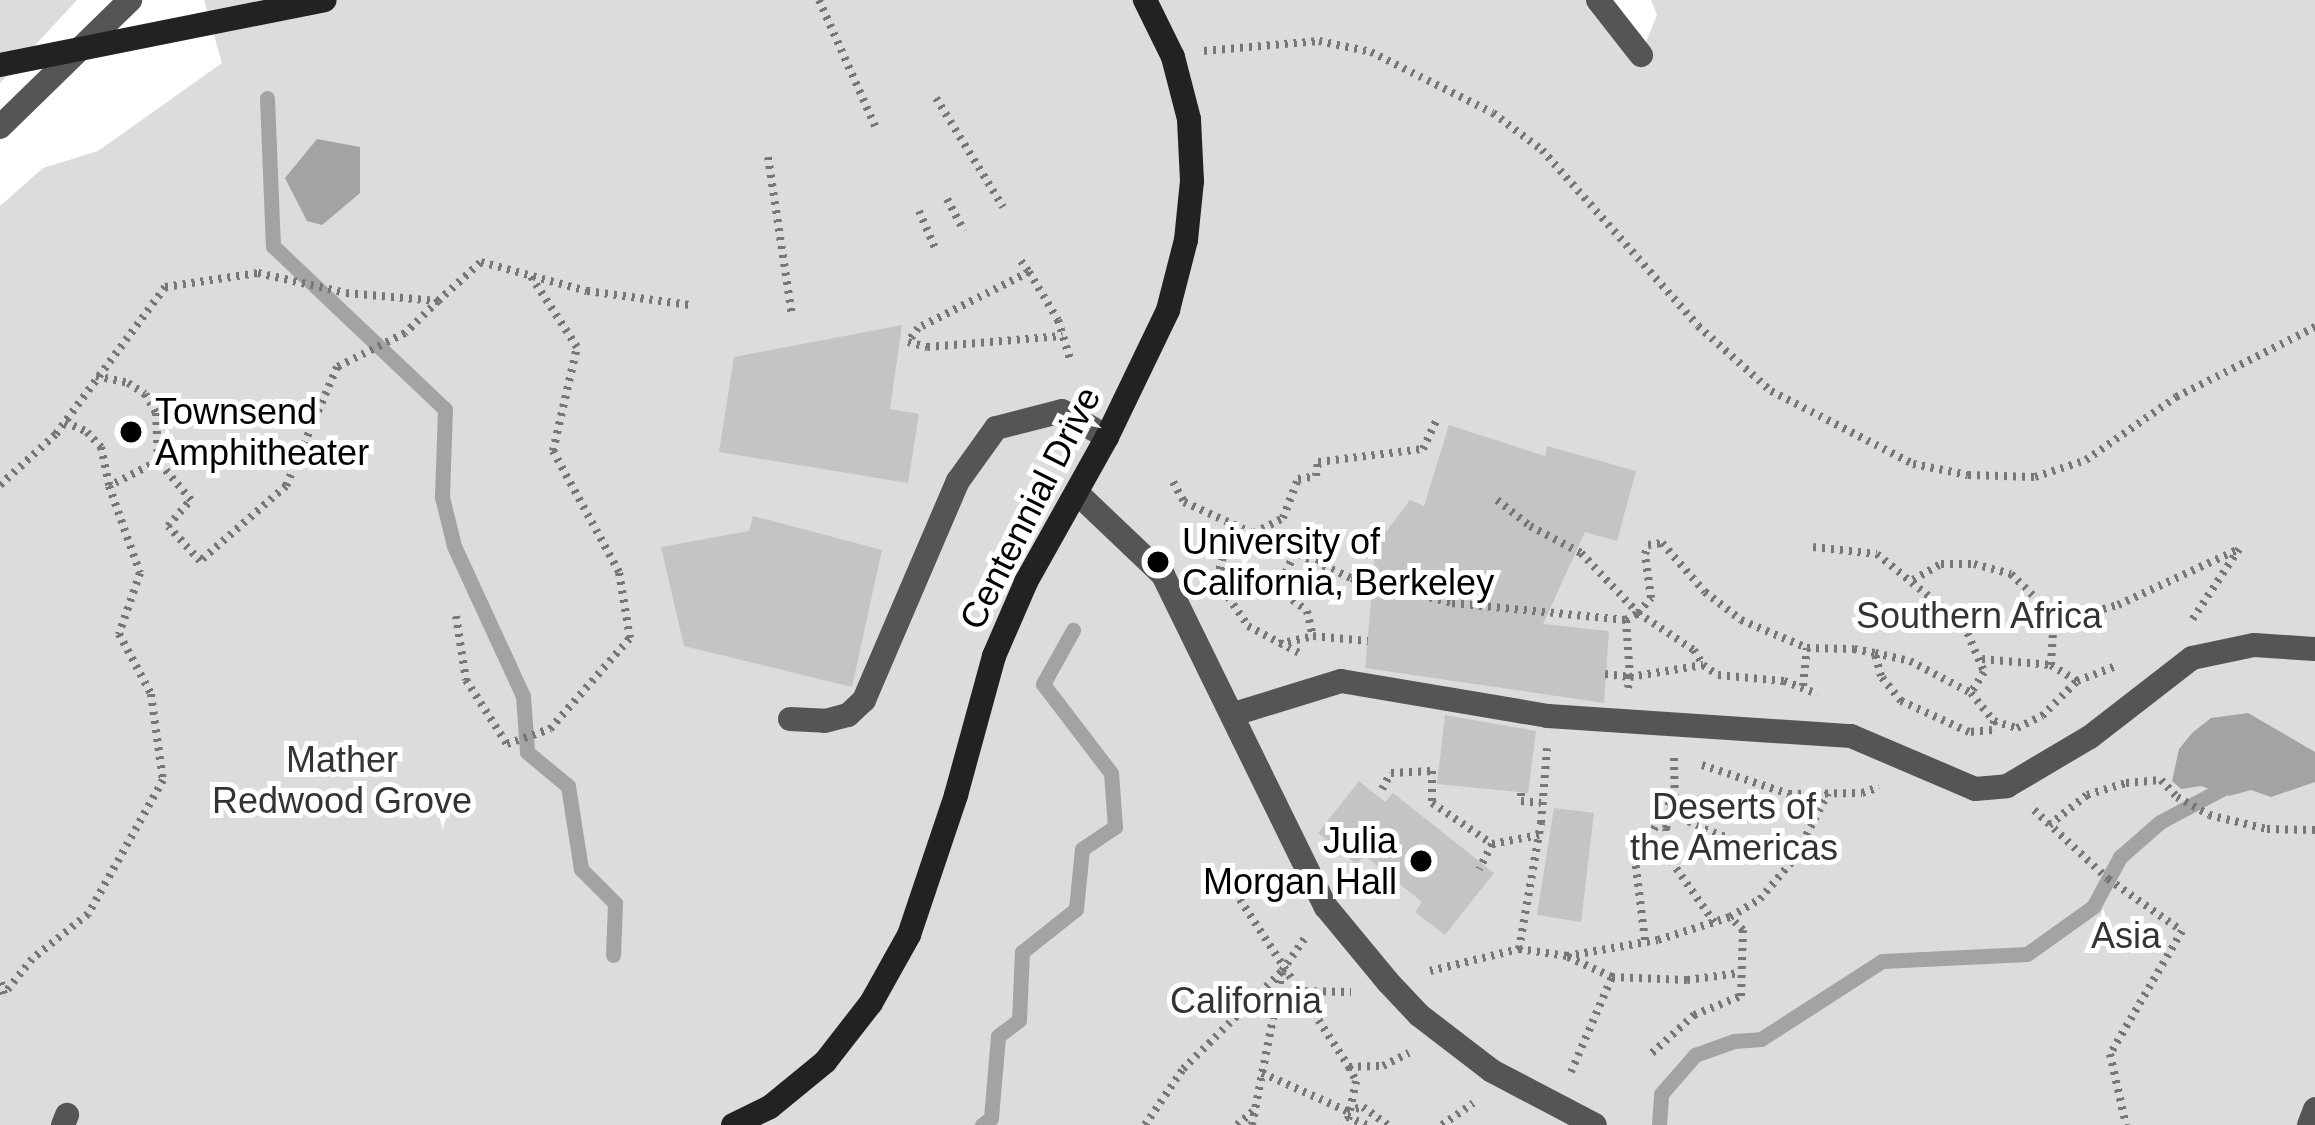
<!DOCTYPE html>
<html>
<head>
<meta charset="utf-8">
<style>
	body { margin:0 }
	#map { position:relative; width:2315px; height:1125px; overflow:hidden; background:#fff; font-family:Helvetica,sans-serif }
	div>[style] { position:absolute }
	.green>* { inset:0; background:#dcdcdc }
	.water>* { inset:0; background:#a3a3a3 }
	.stream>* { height:15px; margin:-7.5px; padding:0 7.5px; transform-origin:7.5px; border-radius:7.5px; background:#a3a3a3 }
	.building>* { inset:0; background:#c4c4c4 }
	.path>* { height:8px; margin-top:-4px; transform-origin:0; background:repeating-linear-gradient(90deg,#777 0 3px,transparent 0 9px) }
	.lane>* { height:24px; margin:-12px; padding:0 12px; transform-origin:12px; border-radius:12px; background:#555 }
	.secondary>* { height:24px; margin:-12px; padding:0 12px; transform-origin:12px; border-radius:12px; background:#222 }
	.secondary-bridge>* { height:24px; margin:-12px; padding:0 12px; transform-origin:12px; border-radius:12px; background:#222 }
	.dots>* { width:33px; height:33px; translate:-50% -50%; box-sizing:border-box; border:6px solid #fff; border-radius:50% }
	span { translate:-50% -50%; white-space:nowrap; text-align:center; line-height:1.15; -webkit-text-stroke:10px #fff; paint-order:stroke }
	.poi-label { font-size:36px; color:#000 }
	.left { translate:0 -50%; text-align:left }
	.right { translate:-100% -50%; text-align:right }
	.street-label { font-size:36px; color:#000 }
	.park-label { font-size:36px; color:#333 }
</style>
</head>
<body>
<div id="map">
	<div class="green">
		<div style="clip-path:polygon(0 0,77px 0,0 83px)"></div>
		<div style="clip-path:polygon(204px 0,1598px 0,1641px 54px,1657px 15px,1651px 0,2315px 0,2315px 1125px,0 1125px,0 206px,43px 168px,98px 151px,222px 63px)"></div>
	</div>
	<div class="water">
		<div style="clip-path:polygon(317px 139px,360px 147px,360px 193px,322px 225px,307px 221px,285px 178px)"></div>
		<div style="clip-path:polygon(2248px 713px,2315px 752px,2315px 782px,2271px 797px,2251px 790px,2229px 796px,2201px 786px,2181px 789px,2172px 781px,2179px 749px,2192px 733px,2211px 718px)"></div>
	</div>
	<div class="stream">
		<div style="left:267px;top:98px;width:148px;rotate:87.7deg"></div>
		<div style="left:273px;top:246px;width:237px;rotate:43.5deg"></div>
		<div style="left:445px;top:409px;width:88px;rotate:92deg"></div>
		<div style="left:442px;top:497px;width:50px;rotate:76.2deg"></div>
		<div style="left:454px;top:546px;width:165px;rotate:65.3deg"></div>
		<div style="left:523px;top:696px;width:56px;rotate:85.9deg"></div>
		<div style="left:527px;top:752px;width:53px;rotate:39.7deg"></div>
		<div style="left:568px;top:786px;width:84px;rotate:81.1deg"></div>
		<div style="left:581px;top:869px;width:48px;rotate:45deg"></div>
		<div style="left:615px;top:903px;width:52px;rotate:92.2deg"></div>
		<div style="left:982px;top:1125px;width:11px;rotate:-38deg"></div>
		<div style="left:991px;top:1118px;width:82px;rotate:-85.1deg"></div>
		<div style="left:998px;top:1036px;width:26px;rotate:-37deg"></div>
		<div style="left:1019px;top:1020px;width:68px;rotate:-87.5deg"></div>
		<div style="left:1022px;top:952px;width:69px;rotate:-38.5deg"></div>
		<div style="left:1076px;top:909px;width:60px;rotate:-84.3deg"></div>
		<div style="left:1082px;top:849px;width:40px;rotate:-34deg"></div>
		<div style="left:1115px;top:827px;width:54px;rotate:-94.2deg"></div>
		<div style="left:1111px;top:773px;width:112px;rotate:-127.4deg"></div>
		<div style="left:1043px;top:684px;width:62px;rotate:-60.9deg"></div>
		<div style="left:1659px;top:1125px;width:31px;rotate:-86deg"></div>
		<div style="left:1661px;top:1094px;width:52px;rotate:-48.9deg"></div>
		<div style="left:1695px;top:1055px;width:41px;rotate:-19.7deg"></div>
		<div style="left:1734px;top:1041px;width:27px;rotate:-4deg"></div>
		<div style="left:1761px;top:1039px;width:144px;rotate:-32.8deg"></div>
		<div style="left:1882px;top:961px;width:145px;rotate:-2.8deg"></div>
		<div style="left:2027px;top:954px;width:81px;rotate:-35.5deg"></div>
		<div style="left:2093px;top:907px;width:57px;rotate:-61.6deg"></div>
		<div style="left:2120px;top:857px;width:53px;rotate:-41.2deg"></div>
		<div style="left:2160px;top:822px;width:85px;rotate:-28.1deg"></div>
	</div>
	<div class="building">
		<div style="clip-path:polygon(902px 325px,890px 409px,919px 414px,908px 483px,719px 452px,734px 357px)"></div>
		<div style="clip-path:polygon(1449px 425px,1545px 456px,1547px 446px,1636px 471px,1617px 541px,1585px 532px,1543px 624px,1609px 631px,1604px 703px,1365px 668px,1376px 545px,1410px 500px,1424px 506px)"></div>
		<div style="clip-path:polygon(753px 516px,882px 550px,852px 687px,684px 646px,661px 547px,749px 531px)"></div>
		<div style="clip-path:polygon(1445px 715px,1536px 731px,1528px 793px,1437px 784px)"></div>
		<div style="clip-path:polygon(1359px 781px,1385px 802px,1393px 793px,1494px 873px,1445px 935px,1415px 912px,1422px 902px,1364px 855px,1357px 865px,1318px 833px)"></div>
		<div style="clip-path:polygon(1554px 808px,1594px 813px,1581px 922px,1537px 915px)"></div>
	</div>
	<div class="path">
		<div style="left:819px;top:0;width:138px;rotate:66deg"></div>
		<div style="left:1204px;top:51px;width:115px;rotate:-5deg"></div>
		<div style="left:1319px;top:41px;width:53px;rotate:11.9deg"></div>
		<div style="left:1371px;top:52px;width:136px;rotate:26.6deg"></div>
		<div style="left:1493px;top:113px;width:61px;rotate:37.1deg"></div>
		<div style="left:1542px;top:150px;width:235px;rotate:48.4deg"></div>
		<div style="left:1698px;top:326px;width:98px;rotate:41.7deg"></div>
		<div style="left:1771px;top:391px;width:160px;rotate:27.2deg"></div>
		<div style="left:1913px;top:464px;width:56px;rotate:11.3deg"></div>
		<div style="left:1968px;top:475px;width:67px;rotate:1.7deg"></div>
		<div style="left:2035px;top:477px;width:54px;rotate:-18.4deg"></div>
		<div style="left:2086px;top:460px;width:110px;rotate:-35deg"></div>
		<div style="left:2176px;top:397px;width:156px;rotate:-26.7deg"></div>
		<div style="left:936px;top:98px;width:128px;rotate:58.4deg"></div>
		<div style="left:768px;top:157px;width:160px;rotate:81.4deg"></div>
		<div style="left:947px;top:199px;width:36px;rotate:62deg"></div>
		<div style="left:919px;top:211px;width:40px;rotate:66.6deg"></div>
		<div style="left:1021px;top:261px;width:14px;rotate:54deg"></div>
		<div style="left:1029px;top:272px;width:124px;rotate:153.2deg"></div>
		<div style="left:918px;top:328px;width:17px;rotate:126deg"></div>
		<div style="left:908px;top:342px;width:20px;rotate:15deg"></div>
		<div style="left:927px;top:347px;width:136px;rotate:-4.6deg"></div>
		<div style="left:1029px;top:272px;width:56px;rotate:58.9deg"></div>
		<div style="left:1058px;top:320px;width:44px;rotate:72.8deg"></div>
		<div style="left:438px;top:301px;width:58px;rotate:-42.2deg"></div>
		<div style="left:481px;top:262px;width:110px;rotate:15.3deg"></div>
		<div style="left:587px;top:291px;width:104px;rotate:7.7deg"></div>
		<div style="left:96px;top:376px;width:33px;rotate:12deg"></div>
		<div style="left:128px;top:383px;width:20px;rotate:33deg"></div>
		<div style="left:145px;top:394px;width:22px;rotate:60deg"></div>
		<div style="left:156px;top:413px;width:48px;rotate:87.6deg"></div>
		<div style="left:65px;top:422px;width:24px;rotate:24deg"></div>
		<div style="left:87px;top:432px;width:21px;rotate:47deg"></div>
		<div style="left:101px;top:447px;width:40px;rotate:78deg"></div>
		<div style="left:1173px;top:482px;width:23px;rotate:61deg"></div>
		<div style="left:1184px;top:502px;width:183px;rotate:24.5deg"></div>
		<div style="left:1351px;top:578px;width:104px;rotate:13.9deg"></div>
		<div style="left:1452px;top:603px;width:175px;rotate:5.6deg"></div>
		<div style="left:0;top:485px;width:76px;rotate:-42.3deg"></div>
		<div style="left:56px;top:434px;width:183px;rotate:-53.4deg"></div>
		<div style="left:165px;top:287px;width:94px;rotate:-8.6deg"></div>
		<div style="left:258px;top:273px;width:90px;rotate:12.8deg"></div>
		<div style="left:346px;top:293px;width:92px;rotate:5deg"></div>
		<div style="left:438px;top:301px;width:46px;rotate:135.9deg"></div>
		<div style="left:405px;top:333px;width:76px;rotate:153.4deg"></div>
		<div style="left:337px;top:367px;width:129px;rotate:113.2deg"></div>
		<div style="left:286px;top:486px;width:114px;rotate:138.9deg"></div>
		<div style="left:200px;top:561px;width:47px;rotate:-132.4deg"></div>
		<div style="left:168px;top:526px;width:35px;rotate:-49deg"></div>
		<div style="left:191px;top:500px;width:51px;rotate:-130.2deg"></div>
		<div style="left:158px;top:461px;width:55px;rotate:153deg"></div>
		<div style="left:109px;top:486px;width:92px;rotate:70.4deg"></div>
		<div style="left:140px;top:573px;width:65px;rotate:109deg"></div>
		<div style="left:119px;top:634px;width:68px;rotate:61.9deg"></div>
		<div style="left:151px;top:694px;width:87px;rotate:82.1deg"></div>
		<div style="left:163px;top:780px;width:154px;rotate:119.2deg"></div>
		<div style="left:88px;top:914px;width:72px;rotate:141.2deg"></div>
		<div style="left:32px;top:959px;width:45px;rotate:128.7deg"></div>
		<div style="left:4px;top:994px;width:15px;rotate:-106deg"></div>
		<div style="left:1497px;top:500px;width:42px;rotate:38.2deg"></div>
		<div style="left:1530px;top:526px;width:58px;rotate:27.9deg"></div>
		<div style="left:1581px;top:553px;width:83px;rotate:46.5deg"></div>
		<div style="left:1638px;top:613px;width:20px;rotate:-49deg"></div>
		<div style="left:1651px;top:598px;width:44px;rotate:-97.8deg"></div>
		<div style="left:1645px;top:554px;width:9px;rotate:-72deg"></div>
		<div style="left:1648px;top:545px;width:14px;rotate:-8deg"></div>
		<div style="left:1662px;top:543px;width:65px;rotate:48.7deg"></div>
		<div style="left:1705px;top:592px;width:46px;rotate:37.9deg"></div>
		<div style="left:1741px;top:620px;width:72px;rotate:23deg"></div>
		<div style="left:1232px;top:523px;width:50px;rotate:105.2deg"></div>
		<div style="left:1219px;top:571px;width:28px;rotate:71deg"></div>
		<div style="left:1228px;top:597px;width:35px;rotate:55deg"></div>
		<div style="left:1248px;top:626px;width:60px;rotate:27.8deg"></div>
		<div style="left:1254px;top:533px;width:33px;rotate:-27deg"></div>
		<div style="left:1283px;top:518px;width:42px;rotate:-69deg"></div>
		<div style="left:1298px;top:479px;width:18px;rotate:-9deg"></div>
		<div style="left:1316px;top:476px;width:14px;rotate:-82deg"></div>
		<div style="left:1318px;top:462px;width:106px;rotate:-7.1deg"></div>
		<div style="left:1423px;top:449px;width:33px;rotate:-65deg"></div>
		<div style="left:1813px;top:547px;width:64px;rotate:6.2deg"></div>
		<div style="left:1877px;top:554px;width:112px;rotate:39.2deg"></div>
		<div style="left:1964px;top:625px;width:51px;rotate:66.9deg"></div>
		<div style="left:1984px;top:672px;width:25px;rotate:122deg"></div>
		<div style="left:1221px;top:571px;width:60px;rotate:17.5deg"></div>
		<div style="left:1278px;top:589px;width:36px;rotate:37deg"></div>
		<div style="left:1307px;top:611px;width:26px;rotate:77deg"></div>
		<div style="left:1913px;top:580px;width:32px;rotate:-30deg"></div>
		<div style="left:1941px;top:564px;width:33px"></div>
		<div style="left:1974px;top:564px;width:38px;rotate:15deg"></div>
		<div style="left:2011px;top:574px;width:60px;rotate:44.3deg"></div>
		<div style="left:2054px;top:616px;width:23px"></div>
		<div style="left:2077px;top:616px;width:42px;rotate:-15deg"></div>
		<div style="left:2118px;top:605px;width:133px;rotate:-24.8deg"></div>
		<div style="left:2239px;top:549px;width:85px;rotate:123.5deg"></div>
		<div style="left:1278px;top:589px;width:40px;rotate:-65deg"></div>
		<div style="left:456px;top:616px;width:65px;rotate:81.1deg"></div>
		<div style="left:466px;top:680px;width:76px;rotate:57.4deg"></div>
		<div style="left:507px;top:744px;width:46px;rotate:-19.2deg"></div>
		<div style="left:550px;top:729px;width:121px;rotate:-48.7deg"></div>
		<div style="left:630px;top:638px;width:67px;rotate:-99.5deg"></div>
		<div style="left:619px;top:572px;width:138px;rotate:-118.6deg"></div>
		<div style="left:553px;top:451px;width:107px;rotate:-77deg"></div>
		<div style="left:577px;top:347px;width:86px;rotate:-123.1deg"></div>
		<div style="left:1279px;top:644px;width:35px;rotate:-13deg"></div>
		<div style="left:1313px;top:636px;width:55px;rotate:5.2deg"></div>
		<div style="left:1982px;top:659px;width:69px;rotate:5deg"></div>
		<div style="left:2051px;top:665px;width:31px;rotate:32deg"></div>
		<div style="left:2051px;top:665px;width:49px;rotate:-86.5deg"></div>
		<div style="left:1605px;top:674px;width:25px;rotate:7deg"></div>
		<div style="left:1630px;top:677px;width:57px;rotate:-94deg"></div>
		<div style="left:1626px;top:620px;width:14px;rotate:-30deg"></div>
		<div style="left:1638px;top:613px;width:67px;rotate:33.5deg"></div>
		<div style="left:1694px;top:650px;width:17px;rotate:59deg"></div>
		<div style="left:1803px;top:686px;width:38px;rotate:-84deg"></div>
		<div style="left:1807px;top:648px;width:47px;rotate:1.2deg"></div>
		<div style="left:1854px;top:649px;width:21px;rotate:11deg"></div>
		<div style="left:1875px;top:653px;width:36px;rotate:13deg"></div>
		<div style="left:1910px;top:661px;width:69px;rotate:27.7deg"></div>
		<div style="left:1971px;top:693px;width:36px;rotate:51deg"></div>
		<div style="left:1994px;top:721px;width:9px;rotate:103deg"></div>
		<div style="left:1992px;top:730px;width:23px;rotate:175deg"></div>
		<div style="left:1969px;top:732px;width:75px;rotate:-155.5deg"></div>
		<div style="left:1901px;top:701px;width:32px;rotate:-129deg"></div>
		<div style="left:1881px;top:676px;width:24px;rotate:-105deg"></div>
		<div style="left:1628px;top:688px;width:11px;rotate:-80deg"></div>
		<div style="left:1630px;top:677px;width:74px;rotate:-9.3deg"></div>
		<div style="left:1703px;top:665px;width:18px;rotate:34deg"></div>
		<div style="left:1718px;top:675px;width:66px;rotate:5.2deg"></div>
		<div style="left:1784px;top:681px;width:36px;rotate:21deg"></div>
		<div style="left:1994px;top:721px;width:24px;rotate:17deg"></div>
		<div style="left:2017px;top:728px;width:28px;rotate:-26deg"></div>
		<div style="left:2042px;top:716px;width:49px;rotate:-45deg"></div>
		<div style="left:2077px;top:681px;width:42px;rotate:-21deg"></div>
		<div style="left:1674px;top:758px;width:53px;rotate:88.9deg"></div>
		<div style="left:1675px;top:811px;width:26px;rotate:36deg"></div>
		<div style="left:1696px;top:826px;width:48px;rotate:20.7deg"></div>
		<div style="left:1741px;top:843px;width:40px;rotate:-2.9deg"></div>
		<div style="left:1781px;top:841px;width:21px;rotate:23deg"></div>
		<div style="left:1702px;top:765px;width:92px;rotate:18.4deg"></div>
		<div style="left:1789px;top:794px;width:73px;rotate:-0.8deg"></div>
		<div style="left:1862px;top:793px;width:18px;rotate:-19deg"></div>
		<div style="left:1382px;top:789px;width:18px;rotate:-61deg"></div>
		<div style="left:1391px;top:773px;width:41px;rotate:-2.8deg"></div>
		<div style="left:1432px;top:771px;width:32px;rotate:90deg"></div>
		<div style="left:1432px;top:803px;width:73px;rotate:34.3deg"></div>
		<div style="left:1492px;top:844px;width:28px;rotate:117deg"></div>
		<div style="left:1521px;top:793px;width:8px;rotate:90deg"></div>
		<div style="left:1521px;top:801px;width:20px;rotate:6deg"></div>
		<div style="left:1671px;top:808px;width:21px;rotate:104deg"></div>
		<div style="left:1666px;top:828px;width:33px;rotate:81deg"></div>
		<div style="left:1671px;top:861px;width:75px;rotate:54.8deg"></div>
		<div style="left:2034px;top:810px;width:101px;rotate:43deg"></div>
		<div style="left:2108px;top:879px;width:90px;rotate:35.1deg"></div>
		<div style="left:2182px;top:931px;width:143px;rotate:120.3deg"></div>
		<div style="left:2110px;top:1054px;width:73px;rotate:77.3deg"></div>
		<div style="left:2049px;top:825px;width:48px;rotate:-38.3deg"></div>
		<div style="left:2087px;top:795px;width:41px;rotate:-17.1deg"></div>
		<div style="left:2126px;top:783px;width:35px;rotate:-5deg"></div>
		<div style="left:2161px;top:780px;width:23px;rotate:47deg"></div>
		<div style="left:2177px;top:797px;width:37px;rotate:29deg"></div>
		<div style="left:2209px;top:815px;width:60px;rotate:13.6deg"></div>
		<div style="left:2267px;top:829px;width:48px;rotate:1.2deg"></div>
		<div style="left:1492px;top:844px;width:48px;rotate:-10.8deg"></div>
		<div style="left:1235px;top:892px;width:209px;rotate:56.9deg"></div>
		<div style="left:1349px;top:1067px;width:16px;rotate:63deg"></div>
		<div style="left:1356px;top:1081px;width:45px;rotate:101.6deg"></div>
		<div style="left:1645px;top:940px;width:81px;rotate:-97.1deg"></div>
		<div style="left:1635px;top:860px;width:75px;rotate:-58.6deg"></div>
		<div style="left:1519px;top:949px;width:128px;rotate:-80.1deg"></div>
		<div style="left:1541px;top:823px;width:75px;rotate:-85.4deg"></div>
		<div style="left:1568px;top:957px;width:48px;rotate:24.4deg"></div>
		<div style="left:1430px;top:971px;width:92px;rotate:-13.9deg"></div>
		<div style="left:1519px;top:949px;width:49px;rotate:8.3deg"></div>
		<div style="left:1567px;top:956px;width:92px;rotate:-10deg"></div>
		<div style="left:1658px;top:940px;width:76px;rotate:-17.7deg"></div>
		<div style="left:1730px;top:917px;width:35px;rotate:-31deg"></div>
		<div style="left:1760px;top:899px;width:52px;rotate:-49.6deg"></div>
		<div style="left:1794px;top:859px;width:74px;rotate:-62.7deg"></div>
		<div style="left:1296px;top:991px;width:55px;rotate:1deg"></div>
		<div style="left:1652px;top:1053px;width:57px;rotate:-42.1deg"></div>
		<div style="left:1694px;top:1015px;width:51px;rotate:-22deg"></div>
		<div style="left:1741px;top:996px;width:66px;rotate:-88.3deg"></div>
		<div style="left:1743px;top:930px;width:18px;rotate:-135deg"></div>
		<div style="left:1349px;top:1067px;width:34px;rotate:-2deg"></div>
		<div style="left:1383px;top:1066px;width:29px;rotate:-27deg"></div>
		<div style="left:1571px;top:1072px;width:103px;rotate:-66.7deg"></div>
		<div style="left:1612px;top:977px;width:75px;rotate:2.3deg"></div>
		<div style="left:1687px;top:980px;width:53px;rotate:-7.5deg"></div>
		<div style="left:1262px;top:1073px;width:93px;rotate:24.1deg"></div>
		<div style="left:1347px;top:1111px;width:16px;rotate:-14deg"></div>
		<div style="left:1363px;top:1107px;width:31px;rotate:36deg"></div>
		<div style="left:1347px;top:1117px;width:22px;rotate:22deg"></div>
		<div style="left:1145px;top:1125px;width:68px;rotate:-55.8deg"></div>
		<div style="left:1183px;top:1069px;width:139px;rotate:-44.7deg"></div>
		<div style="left:1282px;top:971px;width:44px;rotate:-55.2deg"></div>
		<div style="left:1237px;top:1125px;width:23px;rotate:-41deg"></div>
		<div style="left:1252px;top:1125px;width:156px;rotate:-78.9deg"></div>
		<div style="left:1442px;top:1125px;width:38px;rotate:-35deg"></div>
	</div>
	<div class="lane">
		<div style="left:1598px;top:0;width:70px;rotate:52deg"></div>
		<div style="left:0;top:127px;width:182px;rotate:-44.3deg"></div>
		<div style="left:1077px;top:493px;width:119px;rotate:43.6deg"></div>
		<div style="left:1163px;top:575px;width:370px;rotate:63.9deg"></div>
		<div style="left:1326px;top:907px;width:97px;rotate:50.4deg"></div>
		<div style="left:1388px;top:982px;width:45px;rotate:46.8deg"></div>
		<div style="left:1419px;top:1015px;width:92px;rotate:37.5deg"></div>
		<div style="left:1492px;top:1071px;width:116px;rotate:27.7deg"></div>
		<div style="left:1234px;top:714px;width:112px;rotate:-17.1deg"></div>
		<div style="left:1341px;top:681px;width:210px;rotate:9.6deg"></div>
		<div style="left:1548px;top:716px;width:304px;rotate:3.8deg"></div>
		<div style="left:1851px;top:736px;width:135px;rotate:23.1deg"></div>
		<div style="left:1975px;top:789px;width:32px;rotate:-5deg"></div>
		<div style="left:2007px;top:786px;width:96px;rotate:-30.6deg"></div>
		<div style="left:2090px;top:737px;width:129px;rotate:-37.8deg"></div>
		<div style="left:2192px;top:658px;width:63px;rotate:-11.8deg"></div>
		<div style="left:2254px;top:645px;width:61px;rotate:3.8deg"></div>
		<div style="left:790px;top:719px;width:35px;rotate:3deg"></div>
		<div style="left:825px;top:721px;width:24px;rotate:-15deg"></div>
		<div style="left:848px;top:715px;width:22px;rotate:-43deg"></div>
		<div style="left:864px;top:700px;width:238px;rotate:-66.8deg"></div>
		<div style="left:958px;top:481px;width:65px;rotate:-54.4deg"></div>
		<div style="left:996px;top:428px;width:68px;rotate:-14.4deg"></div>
		<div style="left:1062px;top:411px;width:52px;rotate:30deg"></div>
		<div style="left:63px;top:1125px;width:11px;rotate:-68deg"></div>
		<div style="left:2309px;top:1125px;width:17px;rotate:-69deg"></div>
	</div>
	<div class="secondary">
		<div style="left:733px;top:1125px;width:41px;rotate:-25.9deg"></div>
		<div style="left:770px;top:1107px;width:71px;rotate:-39.3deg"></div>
		<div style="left:825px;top:1062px;width:75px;rotate:-52.1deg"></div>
		<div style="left:871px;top:1003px;width:78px;rotate:-60.8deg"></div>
		<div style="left:909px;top:935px;width:148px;rotate:-71.4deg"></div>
		<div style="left:956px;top:795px;width:144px;rotate:-74.7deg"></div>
		<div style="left:994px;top:656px;width:81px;rotate:-66.6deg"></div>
		<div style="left:1026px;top:582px;width:166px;rotate:-60.8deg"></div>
		<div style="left:1107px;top:437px;width:141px;rotate:-64.3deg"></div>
		<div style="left:1168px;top:310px;width:72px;rotate:-75.6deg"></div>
		<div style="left:1186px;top:240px;width:59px;rotate:-84.2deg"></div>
		<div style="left:1192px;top:181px;width:62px;rotate:-92.8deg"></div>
		<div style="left:1189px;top:119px;width:64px;rotate:-104.5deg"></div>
		<div style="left:1173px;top:57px;width:64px;rotate:-116.2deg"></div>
	</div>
	<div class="secondary-bridge">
		<div style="left:0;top:65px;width:331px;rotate:-11.3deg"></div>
	</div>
	<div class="dots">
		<div style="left:131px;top:432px;background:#000"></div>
		<div style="left:1158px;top:562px;background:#000"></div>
		<div style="left:1421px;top:861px;background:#000"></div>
	</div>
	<div class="poi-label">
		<span class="left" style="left:155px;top:432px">Townsend<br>Amphitheater</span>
		<span class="left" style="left:1182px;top:562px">University of<br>California, Berkeley</span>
		<span class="right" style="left:1397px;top:861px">Julia<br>Morgan Hall</span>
	</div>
	<div class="street-label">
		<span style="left:1030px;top:508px;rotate:-63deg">Centennial Drive</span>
	</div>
	<div class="park-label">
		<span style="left:1979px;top:616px">Southern Africa</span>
		<span style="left:342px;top:780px">Mather<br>Redwood Grove</span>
		<span style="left:1734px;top:827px">Deserts of<br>the Americas</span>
		<span style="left:2126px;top:936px">Asia</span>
		<span style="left:1246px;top:1001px">California</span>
	</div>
</div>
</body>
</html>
